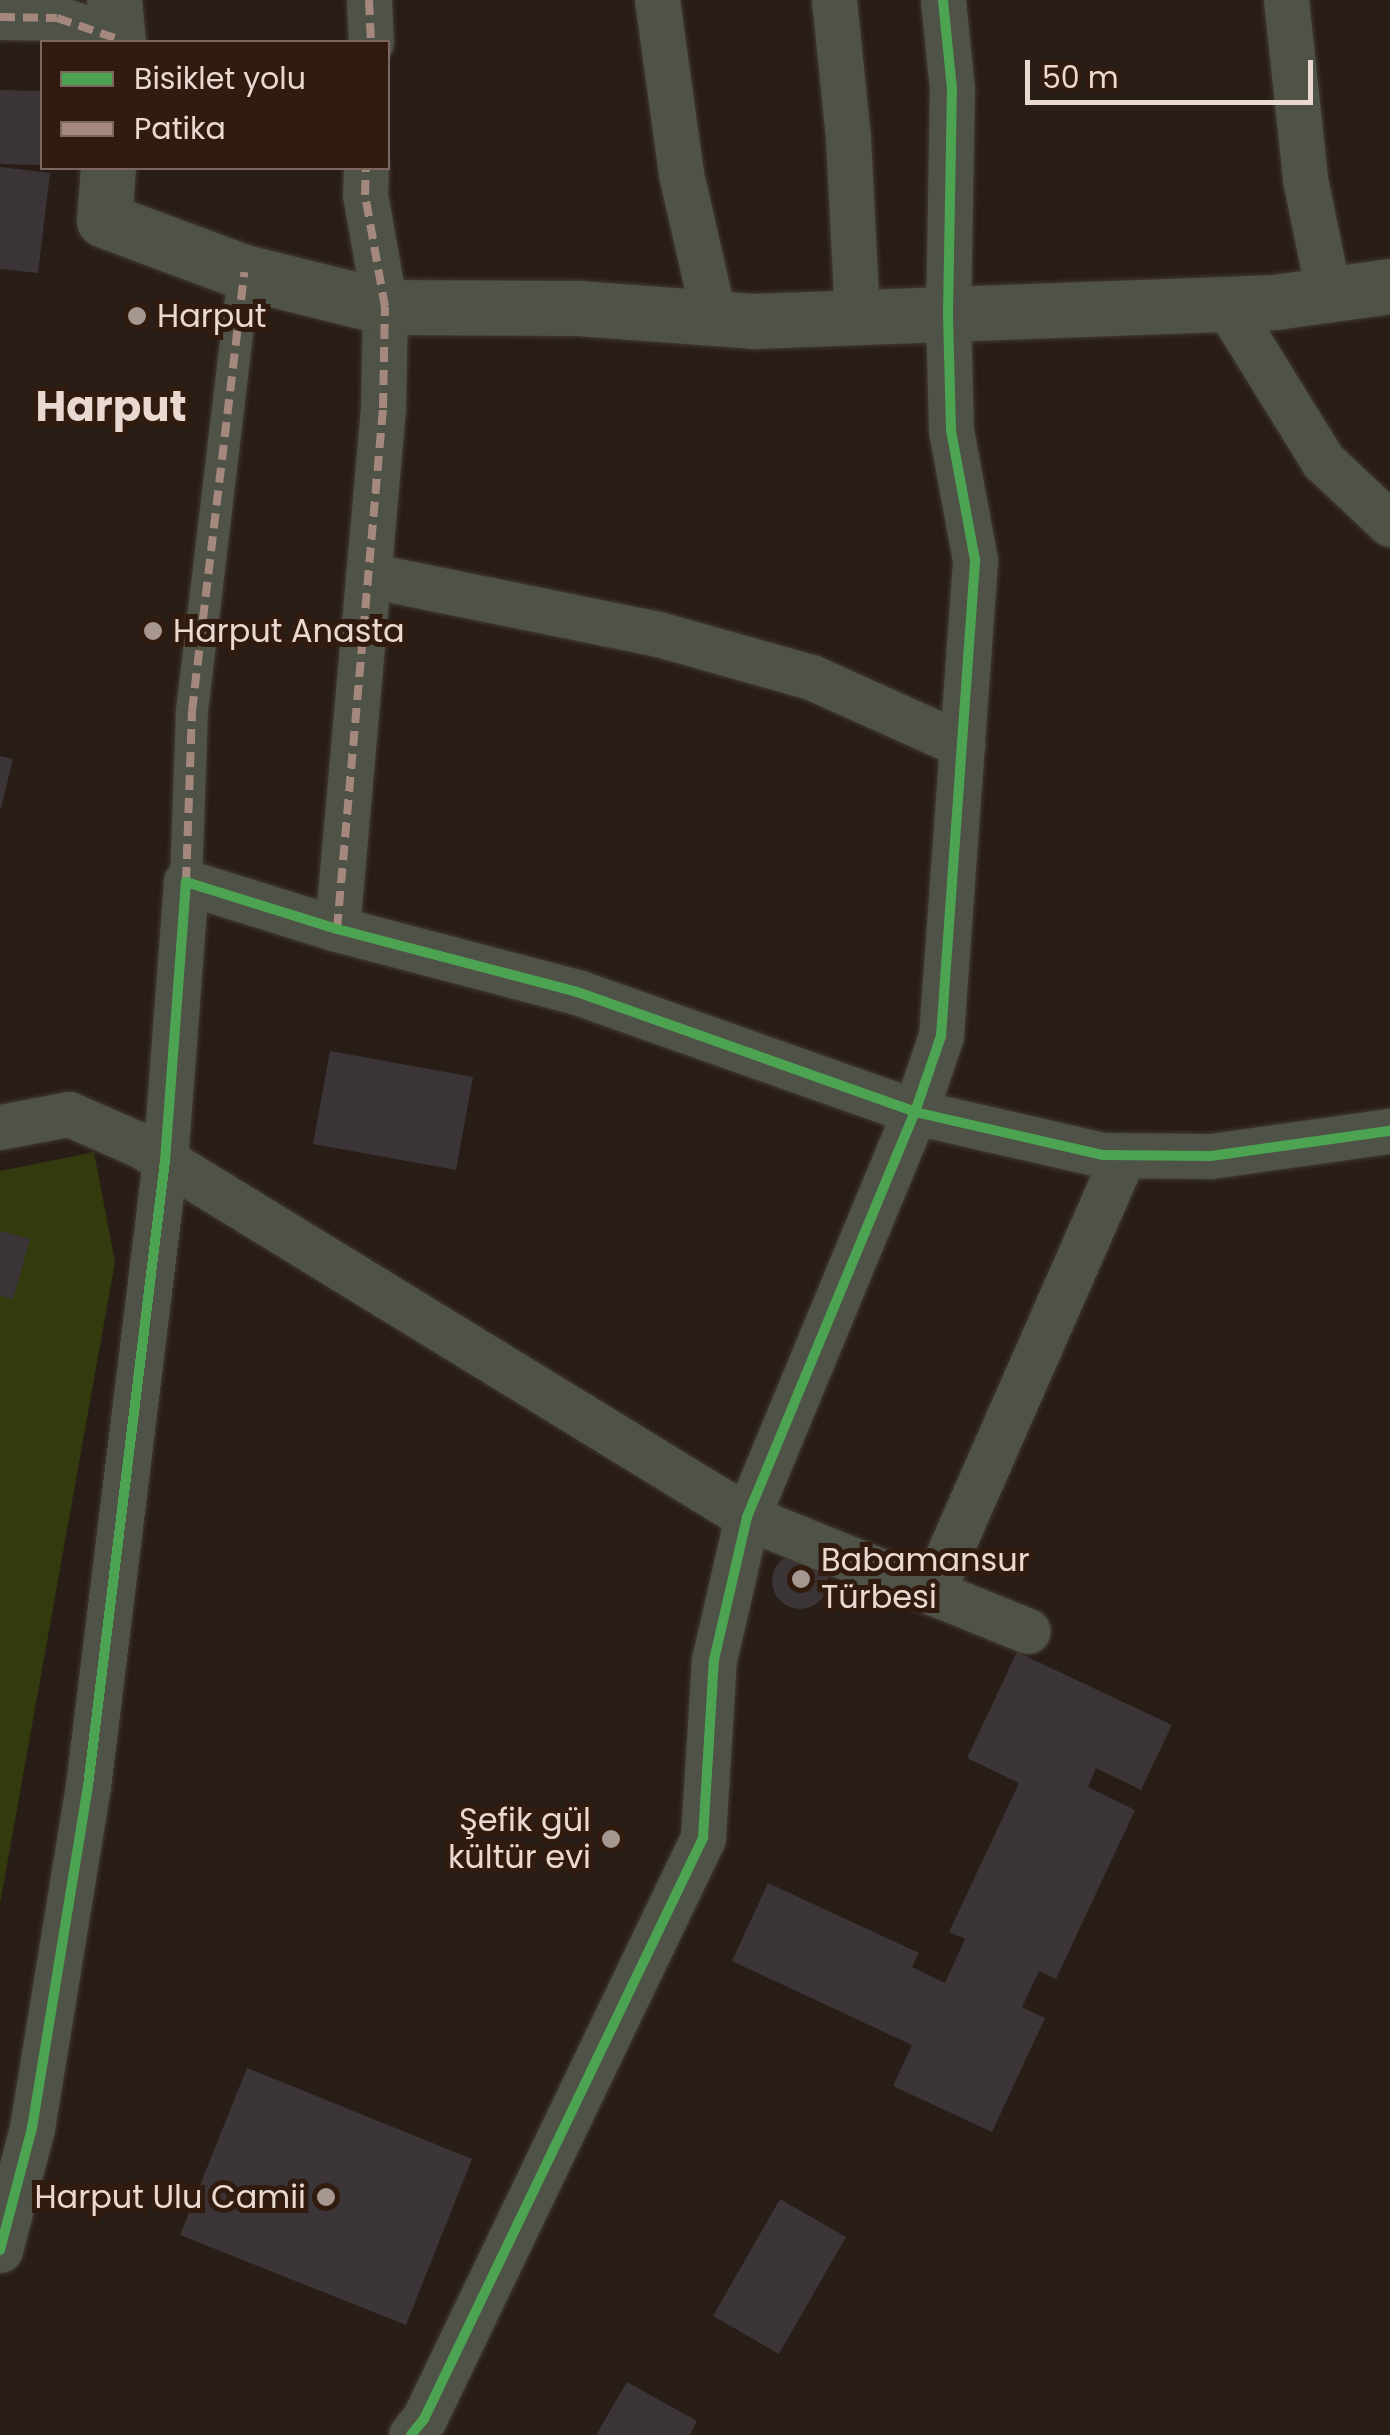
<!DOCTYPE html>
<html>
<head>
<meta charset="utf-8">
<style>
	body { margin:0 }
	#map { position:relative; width:1390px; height:2435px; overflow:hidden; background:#291d17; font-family:Poppins,sans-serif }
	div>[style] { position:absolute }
	.green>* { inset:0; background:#333a0d }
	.building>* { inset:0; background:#3c3537 }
	.round { border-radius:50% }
	.roads { filter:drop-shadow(0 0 2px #423833) drop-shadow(0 0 2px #423833) }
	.pedestrian>* { height:32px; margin:-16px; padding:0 16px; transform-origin:16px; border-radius:16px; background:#4e5247 }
	.minor>* { height:45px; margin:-22.5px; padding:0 22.5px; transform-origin:22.5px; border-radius:22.5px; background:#4e5247 }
	.tertiary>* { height:55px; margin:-27.5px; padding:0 27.5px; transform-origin:27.5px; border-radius:27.5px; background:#4e5247 }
	.quiet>* { height:8px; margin-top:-4px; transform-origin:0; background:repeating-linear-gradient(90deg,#a5887d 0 15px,transparent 0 23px) }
	.cycleway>* { height:10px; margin:-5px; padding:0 5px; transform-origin:5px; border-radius:5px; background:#4ca352 }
	.dots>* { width:28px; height:28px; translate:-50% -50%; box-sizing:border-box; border:5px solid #311b0f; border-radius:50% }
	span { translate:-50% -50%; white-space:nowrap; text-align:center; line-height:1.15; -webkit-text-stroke:10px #311b0f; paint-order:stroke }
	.poi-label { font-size:32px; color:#e9d9d1 }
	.left { translate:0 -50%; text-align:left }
	.right { translate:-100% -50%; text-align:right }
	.district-label { font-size:42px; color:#e9d9d1; font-weight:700 }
	.legend { position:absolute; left:40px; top:40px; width:350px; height:130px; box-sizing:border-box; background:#311b0f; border:2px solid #7b675d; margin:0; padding:12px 18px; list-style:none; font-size:30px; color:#e9d9d1 }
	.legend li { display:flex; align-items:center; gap:20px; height:50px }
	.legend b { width:50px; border:2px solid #7b675d }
	.scale { position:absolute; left:1025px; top:60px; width:288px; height:45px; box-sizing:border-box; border:5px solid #e9d9d1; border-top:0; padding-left:12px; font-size:30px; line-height:35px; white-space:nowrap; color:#e9d9d1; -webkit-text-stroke:8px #311b0f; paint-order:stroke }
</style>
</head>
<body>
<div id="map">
	<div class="green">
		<div style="clip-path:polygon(94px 1152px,115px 1262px,0 1904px,0 1171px)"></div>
	</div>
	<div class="building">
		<div style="clip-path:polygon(0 90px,42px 91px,42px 165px,0 164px)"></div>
		<div style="clip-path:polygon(0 167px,50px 173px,38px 273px,0 269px)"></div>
		<div style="clip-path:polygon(0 756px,13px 759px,1px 808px,0 808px)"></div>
		<div style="clip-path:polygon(330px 1051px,473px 1077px,456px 1170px,313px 1144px)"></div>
		<div style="clip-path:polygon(0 1231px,30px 1239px,13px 1299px,0 1296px)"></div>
		<div class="round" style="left:772px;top:1553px;width:56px;height:56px"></div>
		<div style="clip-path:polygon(1017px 1652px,1172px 1725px,1141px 1790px,1096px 1768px,1088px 1787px,1135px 1810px,1056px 1979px,1039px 1971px,1022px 2007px,1045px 2018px,992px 2132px,893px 2086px,912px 2045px,732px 1961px,768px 1883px,919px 1953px,912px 1967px,945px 1983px,965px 1939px,949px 1932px,1019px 1783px,967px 1758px)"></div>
		<div style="clip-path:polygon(247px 2068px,472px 2159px,406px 2325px,180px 2235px)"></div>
		<div style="clip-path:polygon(780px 2199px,846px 2237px,779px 2354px,713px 2316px)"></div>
		<div style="clip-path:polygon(627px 2382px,697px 2421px,690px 2435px,596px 2435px)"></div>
	</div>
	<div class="roads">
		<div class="pedestrian">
			<div style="left:186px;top:882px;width:171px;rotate:-88deg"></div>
			<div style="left:192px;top:711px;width:442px;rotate:-83.2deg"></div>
		</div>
		<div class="minor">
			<div style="left:369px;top:0;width:42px;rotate:87.3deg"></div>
			<div style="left:657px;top:0;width:176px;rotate:82.1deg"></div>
			<div style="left:681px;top:174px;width:148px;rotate:77.1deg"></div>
			<div style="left:834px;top:0;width:139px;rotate:84.2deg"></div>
			<div style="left:848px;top:138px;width:179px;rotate:87.1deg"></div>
			<div style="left:1286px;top:0;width:180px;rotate:83.9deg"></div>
			<div style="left:1305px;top:179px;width:114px;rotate:78.4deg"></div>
			<div style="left:0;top:17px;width:57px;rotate:1deg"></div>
			<div style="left:57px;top:18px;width:65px;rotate:19deg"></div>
			<div style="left:1226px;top:304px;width:185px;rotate:58.3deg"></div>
			<div style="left:1323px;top:461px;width:92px;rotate:43.2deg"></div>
			<div style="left:368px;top:575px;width:296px;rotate:11.5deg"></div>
			<div style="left:658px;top:634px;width:159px;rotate:15.7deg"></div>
			<div style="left:811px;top:677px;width:166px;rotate:24.2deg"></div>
			<div style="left:337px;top:929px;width:523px;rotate:-84.95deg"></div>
			<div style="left:383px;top:408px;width:101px;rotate:-88.9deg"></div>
			<div style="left:385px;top:307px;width:114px;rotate:-100.1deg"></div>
			<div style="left:365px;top:195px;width:27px;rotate:-88deg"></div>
			<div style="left:0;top:1127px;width:70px;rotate:-10.7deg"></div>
			<div style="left:69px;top:1114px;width:77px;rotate:23.6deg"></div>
			<div style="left:140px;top:1145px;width:712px;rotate:31.5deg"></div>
			<div style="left:747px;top:1517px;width:303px;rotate:22.1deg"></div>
			<div style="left:932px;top:1592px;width:477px;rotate:-66.3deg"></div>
			<div style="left:0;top:2250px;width:126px;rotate:-75.3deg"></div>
			<div style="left:32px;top:2128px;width:347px;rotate:-80.7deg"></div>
			<div style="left:88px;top:1786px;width:630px;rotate:-82.98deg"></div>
			<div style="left:165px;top:1161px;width:280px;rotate:-85.7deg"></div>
			<div style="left:186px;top:882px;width:158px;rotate:17.3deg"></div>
			<div style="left:337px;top:929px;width:248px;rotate:14.7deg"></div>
			<div style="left:577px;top:992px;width:359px;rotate:19.5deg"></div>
			<div style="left:915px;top:1112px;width:192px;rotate:12.9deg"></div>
			<div style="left:1102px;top:1155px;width:109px;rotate:0.5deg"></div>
			<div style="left:1211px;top:1156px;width:181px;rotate:-8deg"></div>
			<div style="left:411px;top:2435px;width:21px;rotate:-51deg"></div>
			<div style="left:424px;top:2419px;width:645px;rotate:-64.35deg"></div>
			<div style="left:703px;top:1838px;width:178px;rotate:-86.5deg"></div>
			<div style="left:714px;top:1660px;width:147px;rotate:-77deg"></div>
			<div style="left:747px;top:1517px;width:438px;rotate:-67.5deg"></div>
			<div style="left:915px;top:1112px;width:80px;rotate:-71.1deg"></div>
			<div style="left:941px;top:1036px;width:477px;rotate:-85.9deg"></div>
			<div style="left:975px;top:560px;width:132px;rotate:-100.5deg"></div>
			<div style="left:951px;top:430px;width:116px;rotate:-91.5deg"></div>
			<div style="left:948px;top:314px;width:225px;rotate:-89deg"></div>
			<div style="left:952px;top:89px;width:89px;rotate:-95.8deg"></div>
		</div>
		<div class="tertiary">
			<div style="left:114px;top:0;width:42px;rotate:84.6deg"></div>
			<div style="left:108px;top:168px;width:52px;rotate:94.4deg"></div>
			<div style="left:104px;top:220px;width:149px;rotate:20.4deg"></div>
			<div style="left:244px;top:272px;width:145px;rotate:13.9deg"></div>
			<div style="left:385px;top:307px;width:193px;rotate:0.3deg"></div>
			<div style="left:578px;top:308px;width:175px;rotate:4.2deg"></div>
			<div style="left:753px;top:321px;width:522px;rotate:-2.08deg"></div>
			<div style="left:1275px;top:302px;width:116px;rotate:-7.9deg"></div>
		</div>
	</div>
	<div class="quiet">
		<div style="left:369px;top:0;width:42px;rotate:87.3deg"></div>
		<div style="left:0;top:17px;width:57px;rotate:1deg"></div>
		<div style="left:57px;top:18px;width:65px;rotate:19deg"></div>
		<div style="left:186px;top:882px;width:171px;rotate:-88deg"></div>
		<div style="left:192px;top:711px;width:442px;rotate:-83.2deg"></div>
		<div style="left:337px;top:929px;width:523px;rotate:-84.95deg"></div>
		<div style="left:383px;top:408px;width:101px;rotate:-88.9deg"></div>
		<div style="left:385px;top:307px;width:114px;rotate:-100.1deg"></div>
		<div style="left:365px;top:195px;width:27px;rotate:-88deg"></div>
	</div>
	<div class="cycleway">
		<div style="left:0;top:2250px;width:126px;rotate:-75.3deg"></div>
		<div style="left:32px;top:2128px;width:347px;rotate:-80.7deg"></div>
		<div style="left:88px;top:1786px;width:630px;rotate:-82.98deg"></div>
		<div style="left:165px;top:1161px;width:280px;rotate:-85.7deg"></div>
		<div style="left:186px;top:882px;width:158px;rotate:17.3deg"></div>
		<div style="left:337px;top:929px;width:248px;rotate:14.7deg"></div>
		<div style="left:577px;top:992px;width:359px;rotate:19.5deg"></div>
		<div style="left:915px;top:1112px;width:192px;rotate:12.9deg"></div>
		<div style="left:1102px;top:1155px;width:109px;rotate:0.5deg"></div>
		<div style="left:1211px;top:1156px;width:181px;rotate:-8deg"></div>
		<div style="left:411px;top:2435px;width:21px;rotate:-51deg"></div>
		<div style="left:424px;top:2419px;width:645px;rotate:-64.35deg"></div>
		<div style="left:703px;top:1838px;width:178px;rotate:-86.5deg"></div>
		<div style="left:714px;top:1660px;width:147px;rotate:-77deg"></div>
		<div style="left:747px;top:1517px;width:438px;rotate:-67.5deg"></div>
		<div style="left:915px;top:1112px;width:80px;rotate:-71.1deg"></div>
		<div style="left:941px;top:1036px;width:477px;rotate:-85.9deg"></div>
		<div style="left:975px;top:560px;width:132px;rotate:-100.5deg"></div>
		<div style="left:951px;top:430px;width:116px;rotate:-91.5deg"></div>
		<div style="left:948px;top:314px;width:225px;rotate:-89deg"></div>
		<div style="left:952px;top:89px;width:89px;rotate:-95.8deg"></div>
	</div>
	<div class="dots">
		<div style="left:137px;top:316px;background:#a69790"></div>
		<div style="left:153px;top:631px;background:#a69790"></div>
		<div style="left:801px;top:1579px;background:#a69790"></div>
		<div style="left:611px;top:1839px;background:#a69790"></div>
		<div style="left:326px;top:2197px;background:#a69790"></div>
	</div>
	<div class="poi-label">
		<span class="left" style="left:157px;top:316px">Harput</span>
		<span class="left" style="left:173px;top:631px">Harput Anasta</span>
		<span class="left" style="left:821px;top:1579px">Babamansur<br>Türbesi</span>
		<span class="right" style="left:591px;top:1839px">Şefik gül<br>kültür evi</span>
		<span class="right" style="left:306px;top:2197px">Harput Ulu Camii</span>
	</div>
	<div class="district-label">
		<span style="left:111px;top:407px">Harput</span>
	</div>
	<ul class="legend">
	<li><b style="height:12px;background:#4ca352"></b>Bisiklet yolu</li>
	<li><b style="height:12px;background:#a5887d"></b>Patika</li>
	</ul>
	<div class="scale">50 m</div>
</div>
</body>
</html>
